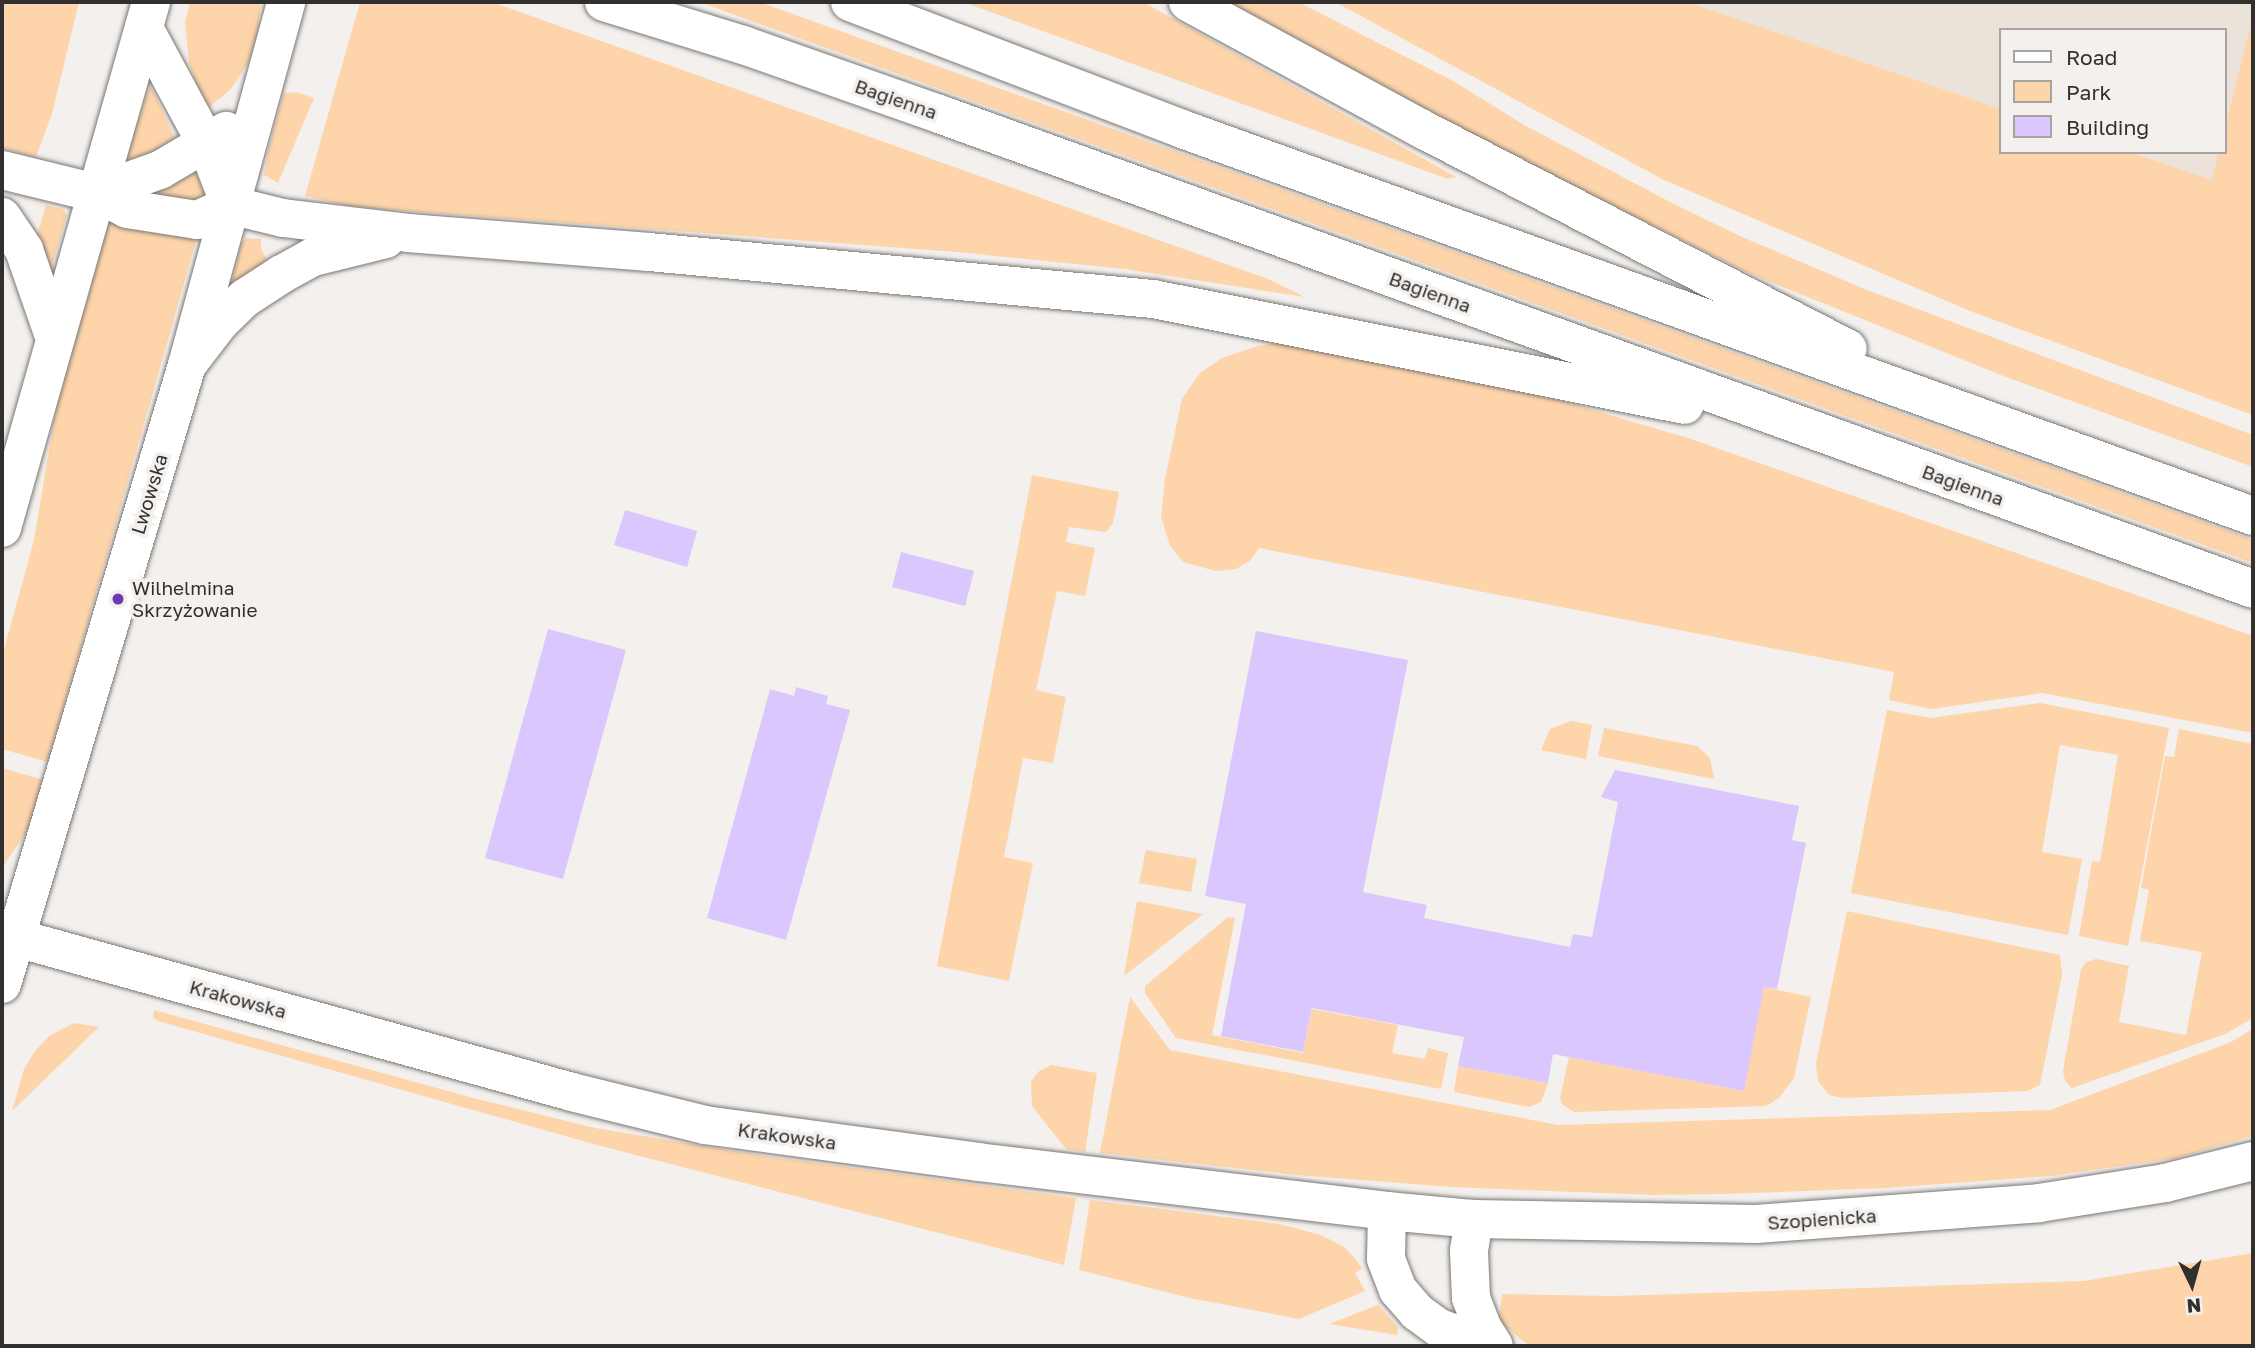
<!DOCTYPE html>
<html>
<head>
<meta charset="utf-8">
<style>
	body { margin:0 }
	#map { position:relative; width:2255px; height:1348px; overflow:hidden; background:#f3f0ed; font-family:"Golos Text",sans-serif }
	div>[style] { position:absolute }
	.built>* { inset:0; background:#ebe2da }
	.green>* { inset:0; background:#fed4aa }
	.building>* { inset:0; background:#dac7fe }
	.roads { filter:drop-shadow(0 0 2px #7a7875) drop-shadow(0 0 2px #7a7875) }
	.minor>* { height:38px; margin:-19px; padding:0 19px; transform-origin:19px; border-radius:19px; background:#fff }
	.major>* { height:38px; margin:-19px; padding:0 19px; transform-origin:19px; border-radius:19px; background:#fff }
	.dots>* { width:19px; height:19px; translate:-50% -50%; box-sizing:border-box; border:4px solid #f3f0ed; border-radius:50% }
	span { translate:-50% -50%; white-space:nowrap; text-align:center; line-height:1.15; -webkit-text-stroke:7px #f3f0ed; paint-order:stroke }
	.street-label { font-size:19px; color:#32302f }
	.poi-label { font-size:19px; color:#32302f }
	.left { translate:0 -50%; text-align:left }
	.frame { position:absolute; inset:0; border:4px solid #32302f; pointer-events:none }
	.legend { position:absolute; left:1999px; top:28px; width:228px; height:126px; box-sizing:border-box; background:#f3f0ed; border:2px solid #a6a3a1; margin:0; padding:9px 12px; list-style:none; font-size:21px; color:#32302f }
	.legend li { display:flex; align-items:center; gap:14px; height:35px }
	.legend b { width:35px; border:2px solid #a6a3a1 }
	.north { position:absolute; left:2157px; top:1250px; width:70px; height:70px; -webkit-text-stroke:5px #f3f0ed; paint-order:stroke; rotate:175deg; font-size:19px; font-weight:700; line-height:28px; text-align:center; color:#32302f }
	.north::after { content:''; display:block; margin:auto; width:24px; height:32px; background:#32302f; clip-path:polygon(50% 0,100% 100%,50% 72%,0 100%) }
</style>
</head>
<body>
<div id="map">
	<div class="built">
		<div style="clip-path:polygon(1687px 2px,2253px 2px,2253px 14px,2225px 128px,2225px 30px,2001px 30px,2001px 109px)"></div>
		<div style="clip-path:polygon(2129px 152px,2219px 152px,2212px 181px)"></div>
	</div>
	<div class="green">
		<div style="clip-path:polygon(2px 2px,79px 2px,52px 114px,36px 157px,2px 148px)"></div>
		<div style="clip-path:polygon(190px 2px,261px 2px,256px 43px,247px 65px,230px 90px,209px 107px,201px 99px,189px 62px,185px 22px)"></div>
		<div style="clip-path:polygon(360px 2px,492px 2px,1268px 279px,1305px 297px,1124px 269px,957px 252px,353px 207px,305px 196px)"></div>
		<div style="clip-path:polygon(699px 2px,759px 2px,1403px 233px,2253px 540px,2253px 563px)"></div>
		<div style="clip-path:polygon(963px 2px,1143px 2px,1456px 177px,1448px 179px)"></div>
		<div style="clip-path:polygon(1229px 2px,1298px 2px,1455px 82px,1524px 125px,1674px 204px,1742px 237px,1867px 290px,2253px 435px,2253px 467px,2006px 377px,1746px 272px,1494px 146px)"></div>
		<div style="clip-path:polygon(1335px 2px,1687px 2px,2001px 109px,2001px 152px,2129px 152px,2212px 180px,2219px 152px,2225px 152px,2225px 128px,2253px 14px,2253px 415px,1970px 311px,1664px 180px)"></div>
		<div style="clip-path:polygon(149px 87px,153px 90px,176px 141px,152px 154px,129px 159px,127px 155px)"></div>
		<div style="clip-path:polygon(296px 92px,314px 98px,278px 183px,264px 175px,269px 147px,284px 93px)"></div>
		<div style="clip-path:polygon(198px 170px,208px 203px,131px 192px)"></div>
		<div style="clip-path:polygon(46px 205px,64px 210px,67px 215px,51px 269px,48px 270px,34px 245px)"></div>
		<div style="clip-path:polygon(111px 219px,195px 235px,196px 241px,48px 762px,2px 749px,2px 657px,34px 540px,59px 390px,108px 222px)"></div>
		<div style="clip-path:polygon(246px 238px,261px 239px,261px 248px,269px 264px,230px 289px,241px 243px)"></div>
		<div style="clip-path:polygon(1299px 339px,1535px 393px,1688px 438px,2253px 636px,2253px 733px,2042px 693px,1931px 709px,1889px 700px,1894px 672px,1259px 548px,1250px 561px,1236px 569px,1216px 571px,1183px 562px,1170px 546px,1161px 516px,1165px 479px,1182px 399px,1200px 373px,1222px 358px,1254px 347px)"></div>
		<div style="clip-path:polygon(1032px 475px,1119px 492px,1113px 523px,1106px 532px,1069px 527px,1066px 542px,1095px 548px,1085px 596px,1057px 591px,1036px 690px,1066px 697px,1053px 763px,1023px 758px,1004px 857px,1033px 863px,1009px 981px,937px 966px)"></div>
		<div style="clip-path:polygon(2040px 703px,2169px 728px,2128px 946px,2079px 936px,2092px 861px,2100px 862px,2118px 755px,2060px 745px,2042px 852px,2082px 859px,2068px 935px,1851px 893px,1887px 710px,1930px 718px)"></div>
		<div style="clip-path:polygon(1571px 721px,1592px 725px,1586px 759px,1541px 750px,1550px 729px)"></div>
		<div style="clip-path:polygon(1604px 728px,1697px 746px,1710px 758px,1714px 779px,1598px 756px)"></div>
		<div style="clip-path:polygon(2179px 729px,2253px 744px,2253px 1018px,2225px 1034px,2072px 1088px,2065px 1081px,2063px 1071px,2081px 969px,2086px 962px,2096px 959px,2129px 966px,2119px 1022px,2186px 1035px,2202px 952px,2140px 941px,2149px 890px,2141px 888px,2165px 756px,2174px 757px)"></div>
		<div style="clip-path:polygon(2px 768px,44px 780px,29px 829px,2px 867px)"></div>
		<div style="clip-path:polygon(1146px 850px,1197px 859px,1191px 892px,1139px 883px)"></div>
		<div style="clip-path:polygon(1137px 901px,1203px 914px,1124px 976px)"></div>
		<div style="clip-path:polygon(1847px 911px,2060px 955px,2062px 975px,2040px 1085px,2027px 1091px,1843px 1098px,1829px 1095px,1818px 1081px,1816px 1064px)"></div>
		<div style="clip-path:polygon(1228px 917px,1235px 918px,1212px 1035px,1303px 1053px,1312px 1009px,1398px 1025px,1392px 1053px,1425px 1059px,1428px 1048px,1448px 1053px,1441px 1089px,1176px 1038px,1145px 993px,1145px 986px)"></div>
		<div style="clip-path:polygon(1764px 987px,1811px 997px,1794px 1078px,1779px 1098px,1766px 1106px,1574px 1112px,1562px 1104px,1560px 1098px,1569px 1057px,1743px 1091px)"></div>
		<div style="clip-path:polygon(1130px 997px,1170px 1050px,1558px 1125px,2050px 1110px,2229px 1043px,2253px 1029px,2253px 1136px,2177px 1158px,2051px 1176px,1885px 1188px,1725px 1194px,1654px 1195px,1451px 1187px,1296px 1175px,1100px 1153px)"></div>
		<div style="clip-path:polygon(154px 1010px,473px 1098px,595px 1128px,764px 1156px,1076px 1198px,1064px 1265px,597px 1145px,158px 1021px,153px 1017px)"></div>
		<div style="clip-path:polygon(74px 1023px,99px 1027px,12px 1111px,24px 1069px,35px 1051px,49px 1036px)"></div>
		<div style="clip-path:polygon(1051px 1065px,1097px 1073px,1085px 1152px,1066px 1149px,1032px 1106px,1031px 1082px,1039px 1071px)"></div>
		<div style="clip-path:polygon(1458px 1066px,1548px 1083px,1541px 1102px,1529px 1107px,1454px 1092px)"></div>
		<div style="clip-path:polygon(1090px 1200px,1279px 1224px,1321px 1235px,1344px 1247px,1356px 1260px,1362px 1268px,1355px 1273px,1365px 1291px,1299px 1319px,1190px 1298px,1079px 1270px)"></div>
		<div style="clip-path:polygon(2253px 1253px,2253px 1346px,1529px 1346px,1499px 1321px,1502px 1294px,1614px 1296px,2084px 1281px)"></div>
		<div style="clip-path:polygon(1378px 1305px,1398px 1327px,1397px 1335px,1329px 1324px)"></div>
	</div>
	<div class="building">
		<div style="clip-path:polygon(625px 510px,697px 531px,687px 567px,614px 545px)"></div>
		<div style="clip-path:polygon(901px 552px,974px 571px,965px 606px,892px 587px)"></div>
		<div style="clip-path:polygon(548px 629px,626px 650px,563px 879px,485px 858px)"></div>
		<div style="clip-path:polygon(1256px 631px,1408px 660px,1363px 892px,1427px 905px,1424px 918px,1570px 947px,1573px 934px,1592px 937px,1618px 802px,1601px 797px,1615px 770px,1799px 806px,1792px 840px,1806px 843px,1777px 989px,1764px 987px,1744px 1091px,1553px 1054px,1548px 1083px,1458px 1066px,1464px 1037px,1312px 1008px,1303px 1052px,1221px 1036px,1246px 904px,1205px 896px)"></div>
		<div style="clip-path:polygon(796px 687px,828px 696px,826px 704px,850px 710px,786px 940px,707px 918px,770px 689px,794px 696px)"></div>
	</div>
	<div class="roads">
		<div class="minor">
			<div style="left:144px;top:28px;width:133px;rotate:61.7deg"></div>
			<div style="left:207px;top:145px;width:64px;rotate:69deg"></div>
			<div style="left:96px;top:193px;width:68px;rotate:-19.8deg"></div>
			<div style="left:160px;top:170px;width:77px;rotate:-30.6deg"></div>
			<div style="left:96px;top:193px;width:35px;rotate:27deg"></div>
			<div style="left:127px;top:209px;width:71px;rotate:8.9deg"></div>
			<div style="left:197px;top:220px;width:36px;rotate:-24deg"></div>
			<div style="left:2px;top:528px;width:547px;rotate:-74.18deg"></div>
			<div style="left:2px;top:934px;width:591px;rotate:15.49deg"></div>
			<div style="left:572px;top:1092px;width:137px;rotate:13.9deg"></div>
			<div style="left:705px;top:1125px;width:275px;rotate:7.7deg"></div>
			<div style="left:978px;top:1162px;width:412px;rotate:6.8deg"></div>
			<div style="left:1387px;top:1211px;width:87px;rotate:5.3deg"></div>
			<div style="left:1474px;top:1219px;width:282px;rotate:1deg"></div>
			<div style="left:1756px;top:1224px;width:284px;rotate:-4.2deg"></div>
			<div style="left:2039px;top:1203px;width:128px;rotate:-9deg"></div>
			<div style="left:2165px;top:1183px;width:91px;rotate:-14deg"></div>
			<div style="left:2px;top:984px;width:646px;rotate:-73.36deg"></div>
			<div style="left:187px;top:365px;width:376px;rotate:-74.7deg"></div>
			<div style="left:1387px;top:1211px;width:48px;rotate:91.2deg"></div>
			<div style="left:1386px;top:1259px;width:33px;rotate:69deg"></div>
			<div style="left:1398px;top:1290px;width:29px;rotate:49deg"></div>
			<div style="left:1417px;top:1312px;width:27px;rotate:36deg"></div>
			<div style="left:1439px;top:1328px;width:55px;rotate:19.1deg"></div>
			<div style="left:1474px;top:1219px;width:32px;rotate:99deg"></div>
			<div style="left:1469px;top:1251px;width:47px;rotate:87.6deg"></div>
			<div style="left:1471px;top:1298px;width:31px;rotate:69deg"></div>
			<div style="left:1482px;top:1327px;width:22px;rotate:58deg"></div>
		</div>
		<div class="major">
			<div style="left:604px;top:2px;width:145px;rotate:17.2deg"></div>
			<div style="left:743px;top:45px;width:208px;rotate:19.4deg"></div>
			<div style="left:939px;top:114px;width:1397px;rotate:19.87deg"></div>
			<div style="left:850px;top:2px;width:355px;rotate:20.9deg"></div>
			<div style="left:1182px;top:129px;width:1139px;rotate:19.87deg"></div>
			<div style="left:1188px;top:2px;width:266px;rotate:28.5deg"></div>
			<div style="left:1422px;top:129px;width:479px;rotate:27.3deg"></div>
			<div style="left:2px;top:170px;width:97px;rotate:13.7deg"></div>
			<div style="left:230px;top:205px;width:55px;rotate:13.8deg"></div>
			<div style="left:283px;top:218px;width:126px;rotate:6.8deg"></div>
			<div style="left:408px;top:233px;width:242px;rotate:4.5deg"></div>
			<div style="left:649px;top:252px;width:506px;rotate:5.33deg"></div>
			<div style="left:1153px;top:299px;width:542px;rotate:11.27deg"></div>
			<div style="left:2px;top:217px;width:40px;rotate:56deg"></div>
			<div style="left:24px;top:250px;width:91px;rotate:70.8deg"></div>
			<div style="left:187px;top:365px;width:54px;rotate:-52.5deg"></div>
			<div style="left:220px;top:322px;width:35px;rotate:-44deg"></div>
			<div style="left:245px;top:298px;width:44px;rotate:-33deg"></div>
			<div style="left:282px;top:274px;width:35px;rotate:-29deg"></div>
			<div style="left:313px;top:257px;width:75px;rotate:-13.9deg"></div>
		</div>
	</div>
	<div class="dots">
		<div style="left:118px;top:599px;background:#6e38af"></div>
	</div>
	<div class="street-label">
		<span style="left:896px;top:99px;rotate:19deg">Bagienna</span>
		<span style="left:1430px;top:292px;rotate:20deg">Bagienna</span>
		<span style="left:1963px;top:485px;rotate:20deg">Bagienna</span>
		<span style="left:149px;top:494px;rotate:-73deg">Lwowska</span>
		<span style="left:238px;top:999px;rotate:15deg">Krakowska</span>
		<span style="left:787px;top:1136px;rotate:8deg">Krakowska</span>
		<span style="left:1822px;top:1219px;rotate:-4deg">Szopienicka</span>
	</div>
	<div class="poi-label">
		<span class="left" style="left:132px;top:599px">Wilhelmina<br>Skrzyżowanie</span>
	</div>
	<div class="frame"></div>
	<ul class="legend">
	<li><b style="height:9px;background:#fff"></b>Road</li>
	<li><b style="height:19px;background:#fed4aa"></b>Park</li>
	<li><b style="height:19px;background:#dac7fe"></b>Building</li>
	</ul>
	<div class="north">N</div>
</div>
</body>
</html>
